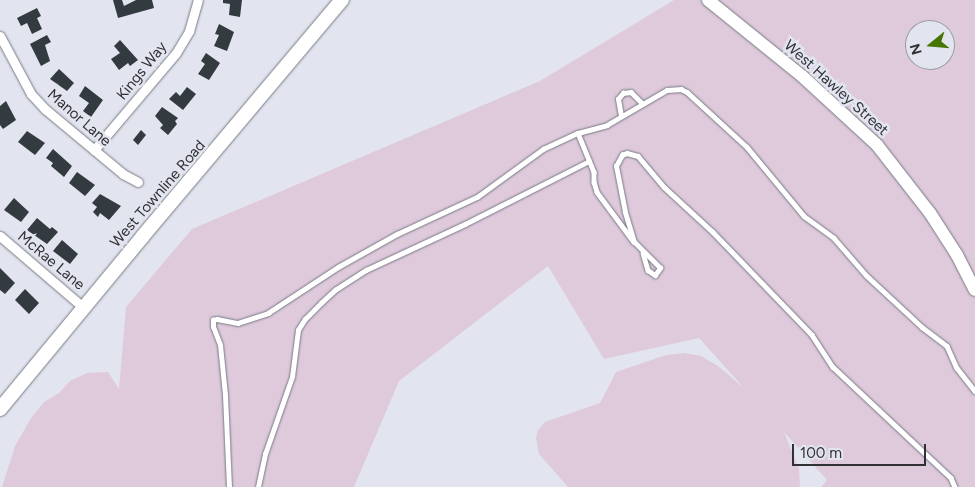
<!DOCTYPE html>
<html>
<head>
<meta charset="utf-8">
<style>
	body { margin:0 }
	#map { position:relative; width:975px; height:487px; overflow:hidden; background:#e2e5ef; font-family:Figtree,sans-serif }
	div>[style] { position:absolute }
	.green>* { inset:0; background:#dfcadc }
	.building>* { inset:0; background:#333a40 }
	.roads { filter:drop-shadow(0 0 1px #777a83) drop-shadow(0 0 1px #777a83) }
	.lane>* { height:4.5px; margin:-2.25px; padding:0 2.25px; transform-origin:2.25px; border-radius:2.25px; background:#fff }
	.street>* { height:9px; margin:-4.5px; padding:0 4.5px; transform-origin:4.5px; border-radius:4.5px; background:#fff }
	.secondary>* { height:12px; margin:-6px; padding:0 6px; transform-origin:6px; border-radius:6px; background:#fff }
	.primary>* { height:14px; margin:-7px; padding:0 7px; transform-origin:7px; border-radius:7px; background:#fff }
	span { translate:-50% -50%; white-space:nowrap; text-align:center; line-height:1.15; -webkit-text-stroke:5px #e2e5ef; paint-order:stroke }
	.street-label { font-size:15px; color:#303135 }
	.north { position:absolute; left:905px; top:20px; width:50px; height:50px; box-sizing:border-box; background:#e2e5ef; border:1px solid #9b9da5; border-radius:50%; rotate:253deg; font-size:14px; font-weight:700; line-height:20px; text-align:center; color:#303135 }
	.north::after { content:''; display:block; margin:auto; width:18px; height:22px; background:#447600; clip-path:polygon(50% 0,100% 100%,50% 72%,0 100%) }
	.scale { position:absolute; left:792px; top:444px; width:134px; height:22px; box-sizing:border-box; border:2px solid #303135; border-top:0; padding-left:6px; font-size:15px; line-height:18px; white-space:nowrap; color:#303135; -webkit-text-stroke:4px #e2e5ef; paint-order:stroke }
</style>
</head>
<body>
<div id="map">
	<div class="green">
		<div style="clip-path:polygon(evenodd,674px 0,975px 0,975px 487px,821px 487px,827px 480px,784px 432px,799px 469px,800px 487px,568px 487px,539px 454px,536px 438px,538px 430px,545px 422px,600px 403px,616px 372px,666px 355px,684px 353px,701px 356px,718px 366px,744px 388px,699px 338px,604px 359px,548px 266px,399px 381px,354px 487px,2px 487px,15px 446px,31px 418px,44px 402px,59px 393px,70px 381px,87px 373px,108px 372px,119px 389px,126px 307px,192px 229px,540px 81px,674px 0,915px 30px,945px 30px,945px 60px,915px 60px,915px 30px)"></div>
	</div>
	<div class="building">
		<div style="clip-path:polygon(113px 0,122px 0,124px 6px,136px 0,152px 0,154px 8px,118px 18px)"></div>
		<div style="clip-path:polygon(223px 0,242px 0,240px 17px,229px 15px,230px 4px,223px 3px)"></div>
		<div style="clip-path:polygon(37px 8px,41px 16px,37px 18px,42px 29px,32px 34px,27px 23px,21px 26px,17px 18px)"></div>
		<div style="clip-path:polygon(219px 24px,234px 32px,227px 51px,214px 46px,219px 35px,215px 34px)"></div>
		<div style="clip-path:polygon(47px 35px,51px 42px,45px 45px,50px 61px,41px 66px,30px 44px)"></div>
		<div style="clip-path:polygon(120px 40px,138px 60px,130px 66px,128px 63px,119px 70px,111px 59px,120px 53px,114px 46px)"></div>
		<div style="clip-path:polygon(206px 53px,220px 63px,209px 80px,198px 74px,205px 64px,201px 61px)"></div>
		<div style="clip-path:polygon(59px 69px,74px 83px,67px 91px,50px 79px)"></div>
		<div style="clip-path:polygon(85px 86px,103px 100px,91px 117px,83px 111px,89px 103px,79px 96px)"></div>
		<div style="clip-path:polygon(187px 87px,196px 94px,183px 110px,169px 99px,176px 92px,180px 96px)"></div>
		<div style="clip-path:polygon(6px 101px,16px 120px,3px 129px,0 125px,0 106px)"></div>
		<div style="clip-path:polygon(162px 107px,178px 118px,175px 121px,177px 124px,168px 135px,160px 128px,163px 125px,155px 116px)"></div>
		<div style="clip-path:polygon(141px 130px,146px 135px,138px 145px,133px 140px)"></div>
		<div style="clip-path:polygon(27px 131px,45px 143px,35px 155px,18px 142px)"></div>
		<div style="clip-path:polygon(53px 149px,72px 166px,64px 177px,51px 166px,53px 163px,46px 158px)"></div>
		<div style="clip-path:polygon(77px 172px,95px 185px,85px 196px,69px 183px)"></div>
		<div style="clip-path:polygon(100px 194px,121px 206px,109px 220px,100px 213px,98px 217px,93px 212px,97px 207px,92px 203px)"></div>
		<div style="clip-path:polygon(14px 198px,29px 212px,21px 222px,4px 210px)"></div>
		<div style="clip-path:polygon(37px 218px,50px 229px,52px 227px,58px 232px,47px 244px,27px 230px)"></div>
		<div style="clip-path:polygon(62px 240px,78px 254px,70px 264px,53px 251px)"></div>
		<div style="clip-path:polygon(0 268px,15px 283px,5px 294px,0 290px)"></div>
		<div style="clip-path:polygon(25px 289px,39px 303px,29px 314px,15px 300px)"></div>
	</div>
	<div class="roads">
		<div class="lane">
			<div style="left:621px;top:116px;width:17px;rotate:-100deg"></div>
			<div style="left:618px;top:99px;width:8px;rotate:-50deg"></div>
			<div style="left:623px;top:93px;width:8px;rotate:-7deg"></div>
			<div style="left:631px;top:92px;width:16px;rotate:45deg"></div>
			<div style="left:578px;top:133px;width:30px;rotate:-15deg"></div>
			<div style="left:607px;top:125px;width:69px;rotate:-30.3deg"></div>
			<div style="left:667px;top:90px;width:14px;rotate:-4deg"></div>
			<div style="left:681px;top:89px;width:7px;rotate:27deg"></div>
			<div style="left:687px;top:92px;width:81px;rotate:42.5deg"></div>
			<div style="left:747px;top:147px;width:89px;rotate:50.4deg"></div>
			<div style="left:804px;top:216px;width:37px;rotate:36deg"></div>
			<div style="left:834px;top:238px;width:50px;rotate:49deg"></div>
			<div style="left:867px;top:276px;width:75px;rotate:42.8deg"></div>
			<div style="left:922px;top:327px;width:31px;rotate:37deg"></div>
			<div style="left:947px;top:346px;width:24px;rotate:66deg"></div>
			<div style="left:957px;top:368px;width:29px;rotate:52deg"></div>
			<div style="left:643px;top:253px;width:18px;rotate:74deg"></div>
			<div style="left:648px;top:270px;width:9px;rotate:36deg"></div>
			<div style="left:655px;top:275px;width:9px;rotate:-54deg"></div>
			<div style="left:660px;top:268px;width:37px;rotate:-135deg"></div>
			<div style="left:634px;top:242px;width:31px;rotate:-107deg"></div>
			<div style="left:625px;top:212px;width:47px;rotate:-101.1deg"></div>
			<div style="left:616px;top:166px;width:13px;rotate:-61deg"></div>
			<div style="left:622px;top:155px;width:5px;rotate:-22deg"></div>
			<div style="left:627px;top:153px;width:11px;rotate:15deg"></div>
			<div style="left:638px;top:156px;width:40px;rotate:50deg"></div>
			<div style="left:664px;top:187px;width:67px;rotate:42.6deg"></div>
			<div style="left:713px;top:232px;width:143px;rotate:46.1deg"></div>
			<div style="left:812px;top:335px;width:38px;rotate:57deg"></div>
			<div style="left:833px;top:367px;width:162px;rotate:43.2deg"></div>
			<div style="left:951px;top:478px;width:10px;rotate:66deg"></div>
			<div style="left:229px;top:487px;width:92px;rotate:-92.5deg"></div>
			<div style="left:225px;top:395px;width:50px;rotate:-95.7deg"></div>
			<div style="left:220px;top:345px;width:19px;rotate:-111deg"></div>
			<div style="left:213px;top:327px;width:7px;rotate:-90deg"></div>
			<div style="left:213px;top:320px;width:4px;rotate:-14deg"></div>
			<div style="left:217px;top:319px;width:21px;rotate:11deg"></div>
			<div style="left:238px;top:323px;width:32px;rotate:-18deg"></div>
			<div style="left:268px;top:313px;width:84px;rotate:-33.3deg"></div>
			<div style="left:338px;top:267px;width:68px;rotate:-29.2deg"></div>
			<div style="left:397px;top:234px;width:88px;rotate:-24.8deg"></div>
			<div style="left:477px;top:197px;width:82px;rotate:-36deg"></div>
			<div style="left:543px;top:149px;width:38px;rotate:-25deg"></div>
			<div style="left:578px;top:133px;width:42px;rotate:67.7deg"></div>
			<div style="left:594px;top:172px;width:10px;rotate:90deg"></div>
			<div style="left:594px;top:182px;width:10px;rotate:73deg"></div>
			<div style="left:597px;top:192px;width:62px;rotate:53.5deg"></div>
			<div style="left:258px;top:487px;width:34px;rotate:-78deg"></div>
			<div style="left:265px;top:454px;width:82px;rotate:-70.7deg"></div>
			<div style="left:292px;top:377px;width:47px;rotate:-82.7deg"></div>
			<div style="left:298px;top:330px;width:13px;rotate:-58deg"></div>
			<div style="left:305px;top:319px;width:23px;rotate:-45deg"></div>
			<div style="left:321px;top:303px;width:19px;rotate:-43deg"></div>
			<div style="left:335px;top:290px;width:37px;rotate:-33deg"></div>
			<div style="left:366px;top:270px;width:109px;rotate:-24.9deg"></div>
			<div style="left:465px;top:224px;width:139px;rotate:-26.9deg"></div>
		</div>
		<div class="street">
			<div style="left:0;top:36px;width:66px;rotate:61.9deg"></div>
			<div style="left:31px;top:94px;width:21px;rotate:47deg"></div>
			<div style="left:45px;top:109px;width:102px;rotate:39.8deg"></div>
			<div style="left:123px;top:174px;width:17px;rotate:28deg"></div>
			<div style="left:94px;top:150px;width:127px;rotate:-49.8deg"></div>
			<div style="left:176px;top:53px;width:26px;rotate:-59deg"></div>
			<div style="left:189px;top:31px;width:32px;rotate:-74deg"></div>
			<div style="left:0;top:236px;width:111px;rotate:40.6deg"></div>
		</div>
		<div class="secondary">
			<div style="left:708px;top:0;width:121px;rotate:39deg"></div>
			<div style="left:802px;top:76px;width:102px;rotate:42.6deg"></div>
			<div style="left:877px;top:145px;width:86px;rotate:52.1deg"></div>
			<div style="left:930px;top:213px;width:50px;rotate:57.3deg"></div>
			<div style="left:957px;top:255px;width:39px;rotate:63deg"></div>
		</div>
		<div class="primary">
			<div style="left:0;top:409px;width:224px;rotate:-50.4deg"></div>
			<div style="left:143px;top:236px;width:309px;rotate:-49.9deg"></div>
		</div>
	</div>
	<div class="street-label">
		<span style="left:142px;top:71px;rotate:-51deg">Kings Way</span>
		<span style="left:836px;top:88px;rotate:42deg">West Hawley Street</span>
		<span style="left:79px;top:118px;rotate:41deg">Manor Lane</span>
		<span style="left:158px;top:194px;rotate:-49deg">West Townline Road</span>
		<span style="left:51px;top:261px;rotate:40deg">McRae Lane</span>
	</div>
	<div class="north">N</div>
	<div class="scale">100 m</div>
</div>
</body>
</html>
